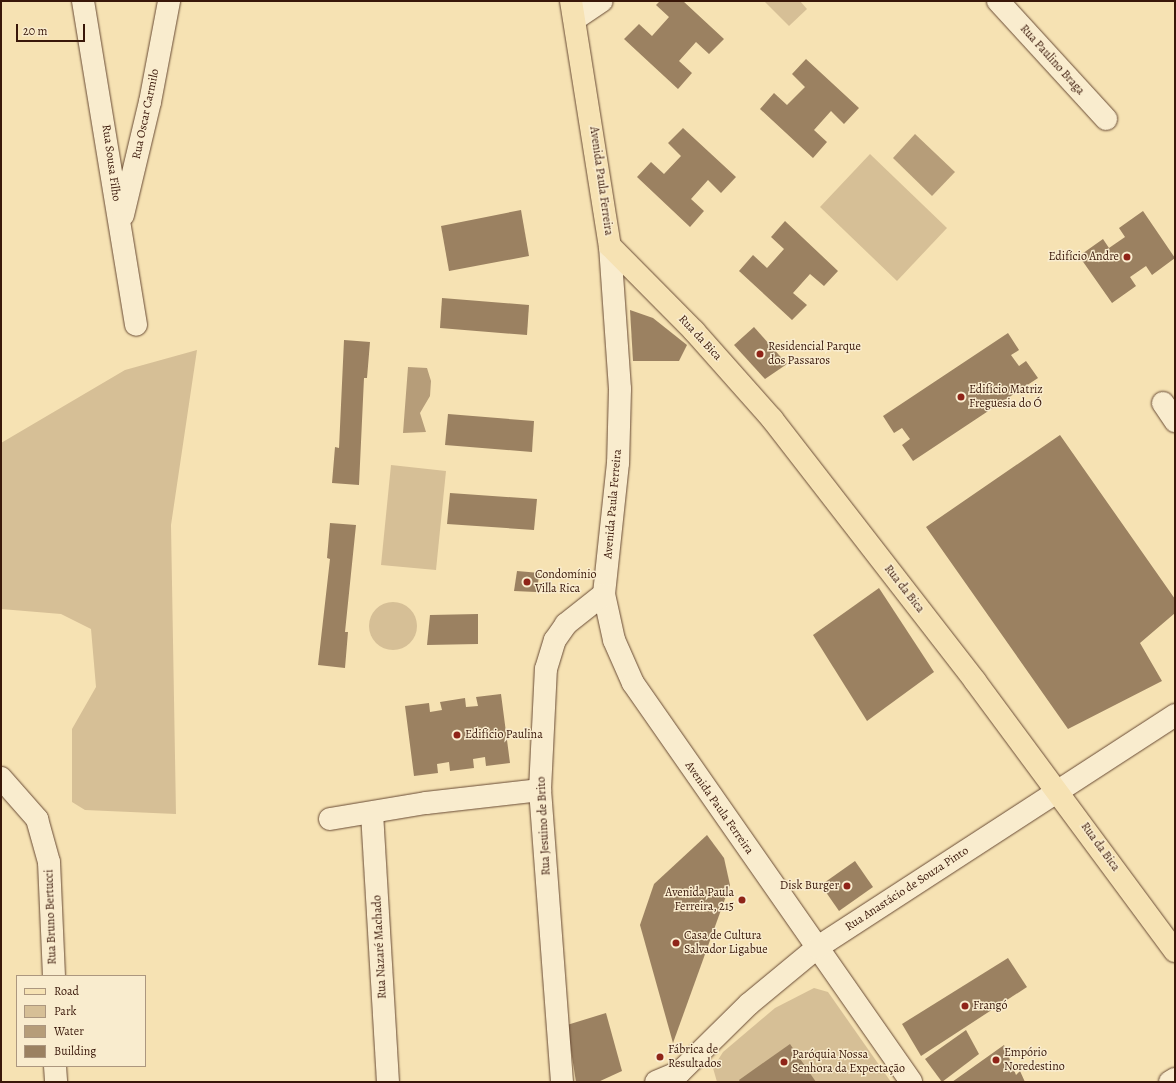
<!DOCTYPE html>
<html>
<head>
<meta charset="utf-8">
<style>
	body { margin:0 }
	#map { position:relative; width:1176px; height:1083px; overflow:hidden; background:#f6e2b3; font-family:Alegreya,serif }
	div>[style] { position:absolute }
	.green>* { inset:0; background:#d6bf96 }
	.round { border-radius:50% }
	.water>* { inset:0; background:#b69d79 }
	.building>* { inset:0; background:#9b8161 }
	.roads { filter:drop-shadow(0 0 1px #684a34) drop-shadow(0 0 1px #684a34) }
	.minor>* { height:22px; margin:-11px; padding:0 11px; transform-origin:11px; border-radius:11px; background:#f9ecce }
	.major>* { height:22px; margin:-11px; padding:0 11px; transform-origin:11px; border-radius:11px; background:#f6e2b3 }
	.dots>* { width:11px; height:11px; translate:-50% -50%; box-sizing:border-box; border:2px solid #f9ecce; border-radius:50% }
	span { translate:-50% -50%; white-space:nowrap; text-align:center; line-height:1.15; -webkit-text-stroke:3px #f9ecce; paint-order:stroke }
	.street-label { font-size:12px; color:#391709 }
	.poi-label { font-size:12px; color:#391709 }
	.right { translate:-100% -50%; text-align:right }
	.left { translate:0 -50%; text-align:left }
	.frame { position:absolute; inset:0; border:2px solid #391709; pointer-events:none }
	.legend { position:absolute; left:16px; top:975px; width:130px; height:92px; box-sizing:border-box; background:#f9ecce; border:1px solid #ac977f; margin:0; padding:5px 7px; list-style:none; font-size:12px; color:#391709 }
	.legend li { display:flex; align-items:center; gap:8px; height:20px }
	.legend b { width:20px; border:1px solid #ac977f }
	.scale { position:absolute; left:16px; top:24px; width:69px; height:18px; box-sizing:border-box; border:2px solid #391709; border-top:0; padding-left:5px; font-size:12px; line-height:14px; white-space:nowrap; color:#391709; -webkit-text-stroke:3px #f9ecce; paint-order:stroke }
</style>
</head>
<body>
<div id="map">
	<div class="green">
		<div style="clip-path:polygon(764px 1px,800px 1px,807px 9px,789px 26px)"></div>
		<div style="clip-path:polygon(870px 154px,947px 228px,897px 281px,820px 207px)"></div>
		<div style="clip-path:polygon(197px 350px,171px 525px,176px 814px,85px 810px,72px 802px,72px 729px,96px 687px,91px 629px,61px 614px,1px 609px,1px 443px,125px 370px)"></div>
		<div style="clip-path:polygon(391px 465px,446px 471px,436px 570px,381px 565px)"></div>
		<div class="round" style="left:369px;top:602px;width:48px;height:48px"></div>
		<div style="clip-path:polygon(814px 988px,828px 992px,891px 1082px,717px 1082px,713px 1068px,723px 1052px,775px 1008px)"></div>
	</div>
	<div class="water">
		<div style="clip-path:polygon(915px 134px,955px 172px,932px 196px,893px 158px)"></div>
		<div style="clip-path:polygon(408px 367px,427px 368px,431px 381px,430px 396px,420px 413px,426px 432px,403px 433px)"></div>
	</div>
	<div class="building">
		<div style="clip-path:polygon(660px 1px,683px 1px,724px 39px,709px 54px,696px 42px,679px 61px,692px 73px,678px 89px,624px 39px,639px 24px,652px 36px,669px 17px,656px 5px)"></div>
		<div style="clip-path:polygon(806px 59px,859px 108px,844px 124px,831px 111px,814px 130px,827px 142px,813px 158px,760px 109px,774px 93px,787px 105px,805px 87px,792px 74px)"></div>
		<div style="clip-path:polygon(683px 128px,736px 177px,721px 193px,708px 180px,691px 199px,704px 211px,690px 227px,637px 177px,651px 162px,664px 174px,681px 156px,668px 143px)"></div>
		<div style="clip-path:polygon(521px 210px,529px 256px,449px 271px,441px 226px)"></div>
		<div style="clip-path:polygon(1143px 211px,1175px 258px,1152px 275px,1146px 266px,1130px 277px,1136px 286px,1112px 303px,1079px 256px,1103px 239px,1109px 248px,1125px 237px,1119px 228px)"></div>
		<div style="clip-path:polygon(785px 221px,838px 271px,824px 286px,810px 274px,793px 293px,807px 305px,792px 320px,739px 271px,753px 255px,767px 268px,784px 249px,771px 237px)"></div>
		<div style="clip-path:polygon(442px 298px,529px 305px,527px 335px,440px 328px)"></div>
		<div style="clip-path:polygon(630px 310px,653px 318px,687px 345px,679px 361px,633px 361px)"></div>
		<div style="clip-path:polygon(754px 327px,787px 364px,765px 379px,734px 345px)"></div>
		<div style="clip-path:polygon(1008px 333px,1019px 350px,1011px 355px,1019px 366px,1026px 361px,1038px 378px,913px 461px,902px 445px,910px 439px,902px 428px,894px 433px,883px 416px)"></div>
		<div style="clip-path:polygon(344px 340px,370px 342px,367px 378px,364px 378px,359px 485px,332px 483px,335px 447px,339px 448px)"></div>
		<div style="clip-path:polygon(448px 414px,534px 421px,532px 452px,445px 445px)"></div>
		<div style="clip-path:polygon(1060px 435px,1175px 599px,1175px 613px,1140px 643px,1162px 681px,1068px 729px,926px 527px)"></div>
		<div style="clip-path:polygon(450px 493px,537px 499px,534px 530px,447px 524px)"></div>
		<div style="clip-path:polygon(330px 523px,356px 525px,345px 632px,348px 632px,345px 668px,318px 665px,330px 559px,327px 558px)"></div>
		<div style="clip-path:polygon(517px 571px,540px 573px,536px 592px,514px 591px)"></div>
		<div style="clip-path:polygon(879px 588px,934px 672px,867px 721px,813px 635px)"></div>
		<div style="clip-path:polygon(478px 614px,478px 644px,427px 645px,430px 615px)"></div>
		<div style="clip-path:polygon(501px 694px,510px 763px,486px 766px,485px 757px,473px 759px,474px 768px,450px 771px,449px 762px,437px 764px,438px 773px,414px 776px,405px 706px,429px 703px,430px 712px,442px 710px,440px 702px,465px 698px,466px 707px,478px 706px,476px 697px)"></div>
		<div style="clip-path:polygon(707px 835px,724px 858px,730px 885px,673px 1043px,640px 925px,654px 884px)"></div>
		<div style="clip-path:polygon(855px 861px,873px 887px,839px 911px,821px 885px)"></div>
		<div style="clip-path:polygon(1008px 958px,1027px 987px,921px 1056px,902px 1024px)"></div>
		<div style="clip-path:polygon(606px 1013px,622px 1071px,598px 1082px,576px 1082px,567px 1025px)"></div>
		<div style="clip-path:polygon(966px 1030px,979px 1054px,942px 1082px,925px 1059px)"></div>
		<div style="clip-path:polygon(790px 1044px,816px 1082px,740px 1082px,739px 1080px)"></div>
		<div style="clip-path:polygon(1004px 1045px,1016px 1075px,1020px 1071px,1025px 1082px,952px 1082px)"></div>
	</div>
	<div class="roads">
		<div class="minor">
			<div style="left:83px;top:1px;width:328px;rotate:80.7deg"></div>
			<div style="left:998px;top:1px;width:160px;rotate:47.5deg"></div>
			<div style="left:575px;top:19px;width:32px;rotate:-34deg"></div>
			<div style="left:123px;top:215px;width:116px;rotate:-76.6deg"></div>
			<div style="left:150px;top:102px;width:103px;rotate:-79.3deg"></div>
			<div style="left:610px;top:246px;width:143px;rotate:86deg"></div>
			<div style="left:620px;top:389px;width:74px;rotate:91.5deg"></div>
			<div style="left:618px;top:463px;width:132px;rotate:96.1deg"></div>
			<div style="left:604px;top:594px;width:47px;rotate:77.7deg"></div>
			<div style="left:614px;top:640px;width:47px;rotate:66.2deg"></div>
			<div style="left:633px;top:683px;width:486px;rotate:55.1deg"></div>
			<div style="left:1163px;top:403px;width:22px;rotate:56deg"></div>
			<div style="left:1px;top:778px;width:55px;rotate:48.7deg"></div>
			<div style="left:37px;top:819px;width:45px;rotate:74.4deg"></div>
			<div style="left:49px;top:862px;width:114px;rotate:87.5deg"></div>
			<div style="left:372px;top:813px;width:269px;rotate:86.6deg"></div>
			<div style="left:330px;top:819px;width:97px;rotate:-9.5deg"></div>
			<div style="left:426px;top:803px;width:115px;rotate:-6.5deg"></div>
			<div style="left:55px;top:1066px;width:16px;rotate:86deg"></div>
			<div style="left:562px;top:1082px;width:293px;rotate:-94.3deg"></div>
			<div style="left:540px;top:790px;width:121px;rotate:-87.2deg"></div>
			<div style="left:546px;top:669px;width:30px;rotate:-73deg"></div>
			<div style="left:555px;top:640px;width:19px;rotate:-55deg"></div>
			<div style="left:566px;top:624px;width:48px;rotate:-38.3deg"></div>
			<div style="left:656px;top:1082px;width:26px;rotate:-23deg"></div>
			<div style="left:680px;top:1072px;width:97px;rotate:-44.6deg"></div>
			<div style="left:749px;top:1004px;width:89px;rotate:-39.6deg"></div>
			<div style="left:818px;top:947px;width:426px;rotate:-33deg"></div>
			<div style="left:1170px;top:1082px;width:6px;rotate:-31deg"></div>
		</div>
		<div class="major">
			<div style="left:571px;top:1px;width:248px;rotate:81deg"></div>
			<div style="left:610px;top:246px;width:120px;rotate:45.3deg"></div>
			<div style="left:694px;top:331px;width:118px;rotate:48.4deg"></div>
			<div style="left:772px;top:419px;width:331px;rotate:52.2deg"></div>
			<div style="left:975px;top:681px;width:336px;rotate:53.5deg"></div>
		</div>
	</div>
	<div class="dots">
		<div style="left:1127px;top:257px;background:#8f2418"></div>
		<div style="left:760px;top:354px;background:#8f2418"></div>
		<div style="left:961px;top:397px;background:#8f2418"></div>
		<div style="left:527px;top:582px;background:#8f2418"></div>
		<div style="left:457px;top:735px;background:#8f2418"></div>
		<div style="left:847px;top:886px;background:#8f2418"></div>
		<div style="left:742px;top:900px;background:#8f2418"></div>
		<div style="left:676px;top:943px;background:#8f2418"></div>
		<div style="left:965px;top:1006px;background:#8f2418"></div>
		<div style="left:660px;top:1057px;background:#8f2418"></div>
		<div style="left:996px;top:1060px;background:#8f2418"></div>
		<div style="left:784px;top:1062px;background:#8f2418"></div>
	</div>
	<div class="street-label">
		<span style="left:1052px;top:60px;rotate:48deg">Rua Paulino Braga</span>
		<span style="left:146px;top:114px;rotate:-78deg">Rua Oscar Carmilo</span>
		<span style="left:111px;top:163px;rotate:82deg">Rua Sousa Filho</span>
		<span style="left:601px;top:181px;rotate:82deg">Avenida Paula Ferreira</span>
		<span style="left:700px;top:338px;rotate:47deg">Rua da Bica</span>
		<span style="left:613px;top:504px;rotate:-85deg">Avenida Paula Ferreira</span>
		<span style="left:904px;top:589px;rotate:52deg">Rua da Bica</span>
		<span style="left:719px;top:808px;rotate:55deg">Avenida Paula Ferreira</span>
		<span style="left:544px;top:826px;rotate:-93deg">Rua Jesuino de Brito</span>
		<span style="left:1100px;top:847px;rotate:54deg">Rua da Bica</span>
		<span style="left:907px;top:889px;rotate:-33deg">Rua Anastácio de Souza Pinto</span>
		<span style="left:51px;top:917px;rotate:-92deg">Rua Bruno Bertucci</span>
		<span style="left:380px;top:947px;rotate:-93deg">Rua Nazaré Machado</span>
	</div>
	<div class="poi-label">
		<span class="right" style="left:1119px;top:257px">Edifício Andre</span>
		<span class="left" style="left:768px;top:354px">Residencial Parque<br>dos Passaros</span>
		<span class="left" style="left:969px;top:397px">Edifício Matriz<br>Freguesia do Ó</span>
		<span class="left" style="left:535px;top:582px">Condomínio<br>Villa Rica</span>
		<span class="left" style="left:465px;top:735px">Edifício Paulina</span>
		<span class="right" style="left:839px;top:886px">Disk Burger</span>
		<span class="right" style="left:734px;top:900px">Avenida Paula<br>Ferreira, 215</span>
		<span class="left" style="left:684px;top:943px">Casa de Cultura<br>Salvador Ligabue</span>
		<span class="left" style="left:973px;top:1006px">Frangó</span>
		<span class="left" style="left:668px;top:1057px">Fábrica de<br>Resultados</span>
		<span class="left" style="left:1004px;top:1060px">Empório<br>Noredestino</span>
		<span class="left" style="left:792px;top:1062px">Paróquia Nossa<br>Senhora da Expectação</span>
	</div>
	<div class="frame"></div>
	<ul class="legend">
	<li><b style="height:5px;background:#f6e2b3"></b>Road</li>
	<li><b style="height:11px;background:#d6bf96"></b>Park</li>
	<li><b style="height:11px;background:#b69d79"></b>Water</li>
	<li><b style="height:11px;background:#9b8161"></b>Building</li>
	</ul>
	<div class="scale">20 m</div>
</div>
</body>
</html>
